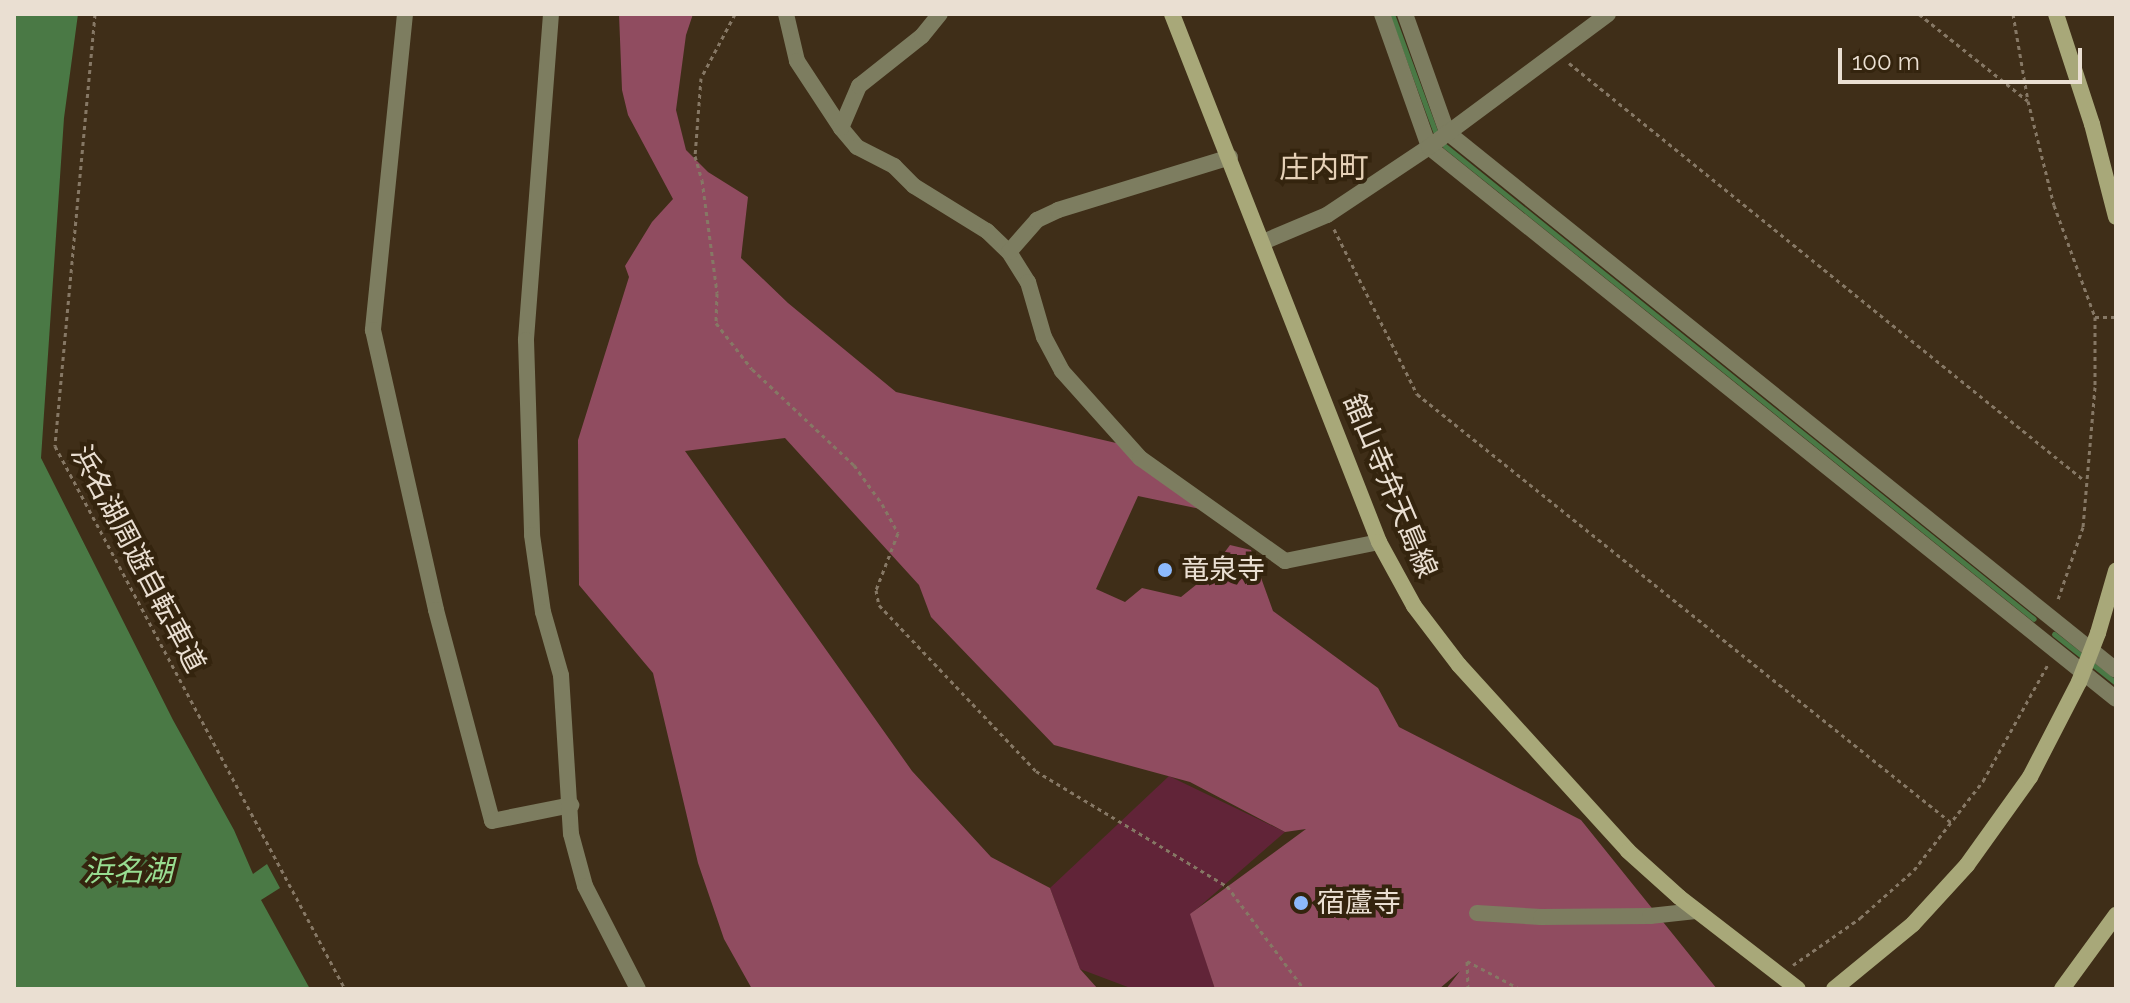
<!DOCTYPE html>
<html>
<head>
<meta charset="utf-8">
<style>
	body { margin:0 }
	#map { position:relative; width:2130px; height:1003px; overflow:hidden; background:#3f2e18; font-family:Raleway,"Noto Sans JP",sans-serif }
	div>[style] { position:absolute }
	.green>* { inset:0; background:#612438 }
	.forest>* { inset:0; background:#904c60 }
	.water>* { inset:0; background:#4a7945 }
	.stream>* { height:5px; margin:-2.5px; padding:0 2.5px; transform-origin:2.5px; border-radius:2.5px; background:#4a7945 }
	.path>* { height:3px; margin-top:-1.5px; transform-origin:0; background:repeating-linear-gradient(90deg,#867865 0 4px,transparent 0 8px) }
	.minor>* { height:16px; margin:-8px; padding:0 8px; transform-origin:8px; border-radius:8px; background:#7d7d60 }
	.tertiary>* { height:16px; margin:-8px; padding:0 8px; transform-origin:8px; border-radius:8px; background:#7d7d60 }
	.secondary>* { height:16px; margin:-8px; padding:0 8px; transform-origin:8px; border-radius:8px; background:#a8a879 }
	.secondary-bridge>* { height:16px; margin:-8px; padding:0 8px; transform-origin:8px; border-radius:8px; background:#a8a879 }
	.dots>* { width:22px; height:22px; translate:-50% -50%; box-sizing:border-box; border:4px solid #34240e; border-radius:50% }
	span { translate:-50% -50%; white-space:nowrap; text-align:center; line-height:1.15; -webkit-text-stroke:8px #34240e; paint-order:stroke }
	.street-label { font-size:28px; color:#eadfd2 }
	.poi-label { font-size:28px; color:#eadfd2 }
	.left { translate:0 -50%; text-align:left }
	.neighbourhood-label { font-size:30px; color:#e6d1b7 }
	.water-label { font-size:30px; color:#98dd91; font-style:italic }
	.frame { position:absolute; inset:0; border:16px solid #eadfd2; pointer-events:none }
	.scale { position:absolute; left:1838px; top:48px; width:244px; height:36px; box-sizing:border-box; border:4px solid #eadfd2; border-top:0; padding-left:10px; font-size:24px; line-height:28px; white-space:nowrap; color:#eadfd2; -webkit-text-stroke:6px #34240e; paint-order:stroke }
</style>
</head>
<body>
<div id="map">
	<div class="green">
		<div style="clip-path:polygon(1169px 776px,1285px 832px,1191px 914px,1215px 989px,1133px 989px,1080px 969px,1050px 888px)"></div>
	</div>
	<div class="forest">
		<div style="clip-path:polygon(619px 14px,693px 14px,686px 35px,676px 110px,686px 150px,708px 172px,748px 197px,741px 258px,788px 303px,896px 392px,1129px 446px,1210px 511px,1138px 496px,1096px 589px,1125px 602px,1142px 588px,1181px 597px,1207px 576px,1230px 545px,1251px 550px,1273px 611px,1378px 688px,1399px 727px,1581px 820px,1717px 989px,1446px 989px,1460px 971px,1439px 989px,1215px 989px,1190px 914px,1306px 829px,1285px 832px,1190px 782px,1054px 745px,931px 617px,919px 585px,785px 438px,685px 451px,912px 771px,991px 857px,1050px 888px,1080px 969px,1098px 989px,752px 989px,724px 939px,698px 863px,653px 673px,579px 585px,578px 440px,629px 277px,625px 266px,652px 222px,673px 199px,628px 115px,622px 90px)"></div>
	</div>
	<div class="water">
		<div style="clip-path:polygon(14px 14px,78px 14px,64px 118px,41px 458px,173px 720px,234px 830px,253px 874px,267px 864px,280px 888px,261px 900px,310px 989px,14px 989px)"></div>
	</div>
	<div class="stream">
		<div style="left:1392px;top:14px;width:125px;rotate:69.8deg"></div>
		<div style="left:1445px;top:146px;width:755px;rotate:38.77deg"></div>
		<div style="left:2054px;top:634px;width:79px;rotate:38.3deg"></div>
	</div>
	<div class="path">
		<div style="left:95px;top:14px;width:434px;rotate:95.3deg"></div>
		<div style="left:55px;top:446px;width:616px;rotate:61.89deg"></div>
		<div style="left:735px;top:14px;width:72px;rotate:118deg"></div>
		<div style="left:701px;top:78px;width:78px;rotate:94.4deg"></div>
		<div style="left:695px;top:156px;width:25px;rotate:74deg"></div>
		<div style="left:702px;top:180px;width:114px;rotate:82.4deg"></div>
		<div style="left:717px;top:293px;width:30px;rotate:92deg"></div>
		<div style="left:716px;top:323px;width:58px;rotate:52deg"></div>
		<div style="left:752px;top:369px;width:140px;rotate:43.3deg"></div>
		<div style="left:854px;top:465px;width:48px;rotate:54.3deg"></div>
		<div style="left:882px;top:504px;width:33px;rotate:61deg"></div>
		<div style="left:898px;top:533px;width:61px;rotate:111.1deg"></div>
		<div style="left:876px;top:590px;width:15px;rotate:79deg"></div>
		<div style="left:879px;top:605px;width:228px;rotate:46.6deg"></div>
		<div style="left:1036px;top:771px;width:223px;rotate:31.1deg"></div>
		<div style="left:1227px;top:886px;width:129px;rotate:53.2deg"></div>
		<div style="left:1919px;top:14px;width:139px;rotate:38.6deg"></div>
		<div style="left:2013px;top:14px;width:88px;rotate:80.2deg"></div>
		<div style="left:2028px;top:101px;width:107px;rotate:76deg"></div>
		<div style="left:2054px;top:205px;width:119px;rotate:69.9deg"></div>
		<div style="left:2095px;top:317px;width:70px;rotate:90deg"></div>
		<div style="left:2095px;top:387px;width:141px;rotate:94.9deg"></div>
		<div style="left:2083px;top:527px;width:79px;rotate:109.1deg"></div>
		<div style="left:1569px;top:63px;width:664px;rotate:39.01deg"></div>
		<div style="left:1334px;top:229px;width:185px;rotate:63.3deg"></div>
		<div style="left:1417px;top:394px;width:687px;rotate:38.74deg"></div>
		<div style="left:2095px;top:317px;width:21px"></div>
		<div style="left:1793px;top:965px;width:82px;rotate:-35deg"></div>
		<div style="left:1860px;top:918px;width:72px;rotate:-41.6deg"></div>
		<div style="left:1914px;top:870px;width:113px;rotate:-52.2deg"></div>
		<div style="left:1983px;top:781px;width:134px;rotate:-60.9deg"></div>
		<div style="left:1468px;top:989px;width:28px;rotate:-92deg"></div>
		<div style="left:1467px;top:961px;width:60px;rotate:27.8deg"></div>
	</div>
	<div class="minor">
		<div style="left:405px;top:14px;width:318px;rotate:95.8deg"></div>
		<div style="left:373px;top:330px;width:287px;rotate:77.3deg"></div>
		<div style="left:436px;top:610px;width:218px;rotate:75.1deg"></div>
		<div style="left:492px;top:821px;width:81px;rotate:-11.4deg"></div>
		<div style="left:786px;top:14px;width:48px;rotate:76.8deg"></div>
		<div style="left:797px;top:61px;width:80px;rotate:56.7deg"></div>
		<div style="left:841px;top:128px;width:25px;rotate:50deg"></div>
		<div style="left:857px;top:147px;width:42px;rotate:27.2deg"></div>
		<div style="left:894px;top:166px;width:28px;rotate:45deg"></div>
		<div style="left:914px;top:186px;width:86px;rotate:31.7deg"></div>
		<div style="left:987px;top:231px;width:30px;rotate:44deg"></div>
		<div style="left:1009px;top:252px;width:36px;rotate:58deg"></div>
		<div style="left:1028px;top:282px;width:57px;rotate:73.8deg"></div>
		<div style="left:1044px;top:337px;width:38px;rotate:62deg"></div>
		<div style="left:1062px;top:371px;width:117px;rotate:48.1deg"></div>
		<div style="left:1140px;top:458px;width:178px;rotate:35.4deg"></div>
		<div style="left:1285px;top:561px;width:96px;rotate:-11.4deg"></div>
		<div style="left:1382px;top:14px;width:141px;rotate:70.5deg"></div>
		<div style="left:1429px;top:147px;width:881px;rotate:38.78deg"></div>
		<div style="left:1405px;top:14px;width:125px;rotate:70.4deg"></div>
		<div style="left:1447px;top:132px;width:858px;rotate:38.81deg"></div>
		<div style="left:841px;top:128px;width:46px;rotate:-66.8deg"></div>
		<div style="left:859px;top:86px;width:80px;rotate:-38.4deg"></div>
		<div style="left:922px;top:36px;width:28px;rotate:-51deg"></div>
		<div style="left:1263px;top:242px;width:69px;rotate:-22.9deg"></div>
		<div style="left:1327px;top:215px;width:123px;rotate:-33.7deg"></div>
		<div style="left:1429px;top:147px;width:223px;rotate:-36.6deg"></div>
		<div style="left:1009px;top:252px;width:43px;rotate:-48.8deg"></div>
		<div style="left:1037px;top:220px;width:23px;rotate:-25deg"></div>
		<div style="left:1058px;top:210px;width:180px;rotate:-17.1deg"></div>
		<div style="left:1477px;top:913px;width:64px;rotate:3.6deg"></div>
		<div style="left:1541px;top:917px;width:109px;rotate:-0.5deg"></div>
		<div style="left:1650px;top:916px;width:46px;rotate:-6.2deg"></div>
	</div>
	<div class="tertiary">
		<div style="left:551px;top:14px;width:327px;rotate:94.4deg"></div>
		<div style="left:526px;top:340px;width:195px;rotate:88.2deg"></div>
		<div style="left:532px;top:535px;width:78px;rotate:81.9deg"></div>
		<div style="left:543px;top:612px;width:66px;rotate:74.1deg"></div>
		<div style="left:561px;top:675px;width:159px;rotate:86.4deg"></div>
		<div style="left:571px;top:834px;width:54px;rotate:74.9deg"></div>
		<div style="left:585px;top:886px;width:116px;rotate:62.8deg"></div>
	</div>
	<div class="secondary">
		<div style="left:1172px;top:14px;width:567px;rotate:68.59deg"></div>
		<div style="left:1379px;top:542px;width:73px;rotate:61.3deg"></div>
		<div style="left:1414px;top:606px;width:74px;rotate:52.7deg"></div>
		<div style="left:1459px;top:665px;width:251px;rotate:47.7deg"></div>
		<div style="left:1628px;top:851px;width:69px;rotate:42deg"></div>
		<div style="left:1679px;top:897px;width:150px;rotate:37.7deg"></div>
		<div style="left:2056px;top:14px;width:116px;rotate:71.9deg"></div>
		<div style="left:2092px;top:124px;width:96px;rotate:75.5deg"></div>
		<div style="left:2098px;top:633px;width:65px;rotate:-73.8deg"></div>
		<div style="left:1834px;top:989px;width:102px;rotate:-39.4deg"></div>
		<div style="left:1913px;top:924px;width:80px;rotate:-47.5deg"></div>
		<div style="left:1967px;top:865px;width:108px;rotate:-54.4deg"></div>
		<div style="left:2030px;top:777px;width:107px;rotate:-62.7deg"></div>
		<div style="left:2062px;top:989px;width:92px;rotate:-53.9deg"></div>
	</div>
	<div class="secondary-bridge">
		<div style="left:2079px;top:682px;width:53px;rotate:-68.8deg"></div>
	</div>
	<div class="dots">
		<div style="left:1165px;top:570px;background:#8cb9fc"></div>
		<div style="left:1301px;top:903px;background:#8cb9fc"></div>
	</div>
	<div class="street-label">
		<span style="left:1390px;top:486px;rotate:67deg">舘山寺弁天島線</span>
		<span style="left:138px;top:559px;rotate:62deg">浜名湖周遊自転車道</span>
	</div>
	<div class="poi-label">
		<span class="left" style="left:1181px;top:570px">竜泉寺</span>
		<span class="left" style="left:1317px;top:903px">宿蘆寺</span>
	</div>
	<div class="neighbourhood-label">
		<span style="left:1324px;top:168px">庄内町</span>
	</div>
	<div class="water-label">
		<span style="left:128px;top:871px">浜名湖</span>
	</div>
	<div class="frame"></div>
	<div class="scale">100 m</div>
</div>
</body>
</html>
